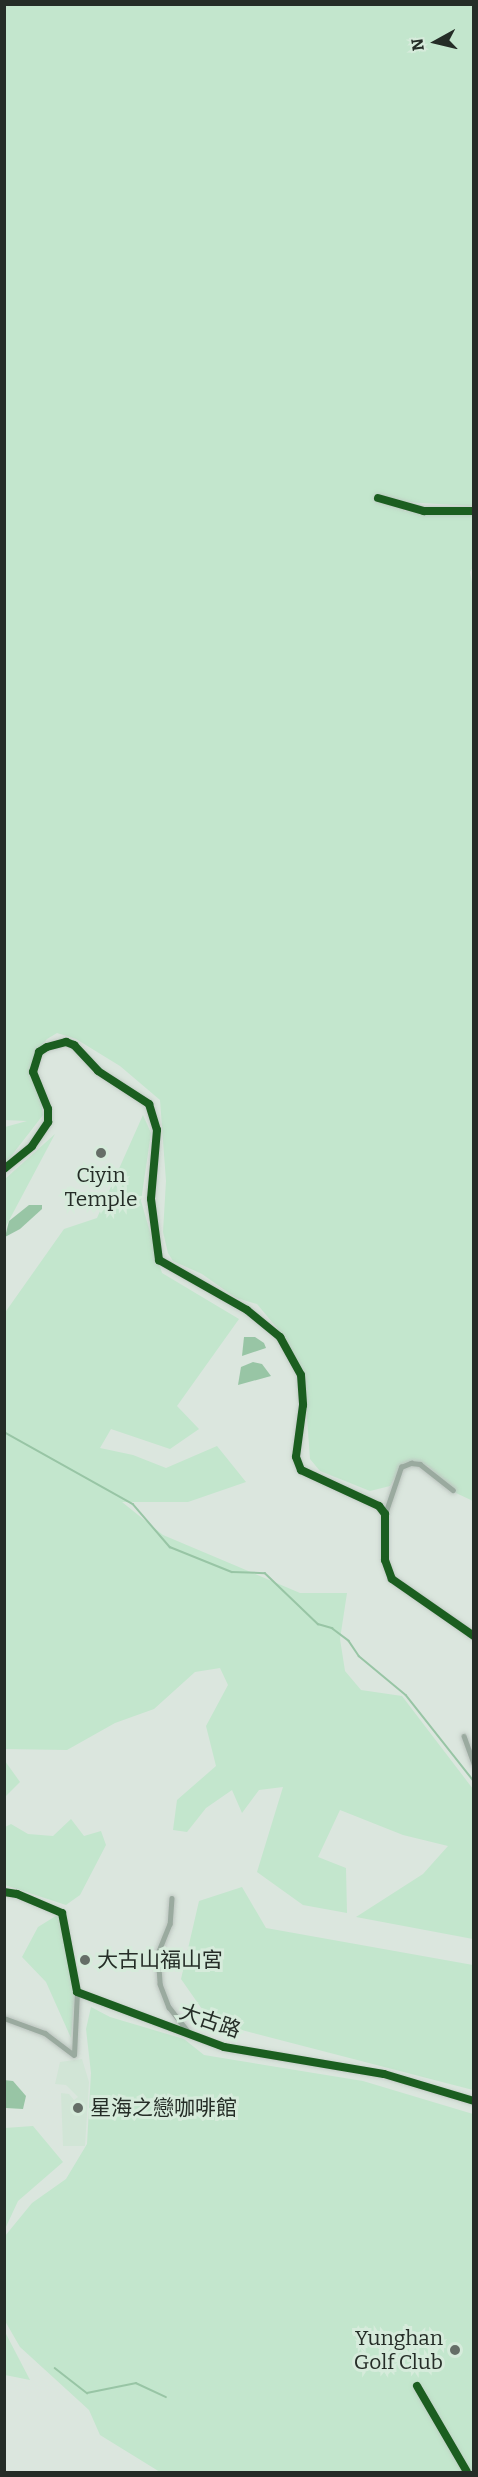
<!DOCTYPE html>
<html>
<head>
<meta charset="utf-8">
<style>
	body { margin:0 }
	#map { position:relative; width:478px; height:2477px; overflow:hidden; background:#dbe6de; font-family:Bitter,"Noto Sans TC",serif }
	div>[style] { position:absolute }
	.built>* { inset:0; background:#d1e5d6 }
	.green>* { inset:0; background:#c3e6cd }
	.water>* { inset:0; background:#98c5a5 }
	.stream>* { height:1.5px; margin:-0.75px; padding:0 0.75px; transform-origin:0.75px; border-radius:0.75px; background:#98c5a5 }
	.roads { filter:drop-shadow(0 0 2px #bbc4be) drop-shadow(0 0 2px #bbc4be) }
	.minor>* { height:4.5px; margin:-2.25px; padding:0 2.25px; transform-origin:2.25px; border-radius:2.25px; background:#9aaa9f }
	.tertiary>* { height:6px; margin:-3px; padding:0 3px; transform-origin:3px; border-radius:3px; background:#9aaa9f }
	.cycleway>* { height:8px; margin:-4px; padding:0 4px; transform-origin:4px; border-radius:4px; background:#1b5e20 }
	.dots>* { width:16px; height:16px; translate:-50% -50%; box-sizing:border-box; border:3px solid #d6ebdb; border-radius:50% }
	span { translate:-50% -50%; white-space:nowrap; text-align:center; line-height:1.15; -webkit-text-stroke:6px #d6ebdb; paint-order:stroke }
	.poi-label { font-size:21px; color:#252d27 }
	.left { translate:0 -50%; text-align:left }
	.right { translate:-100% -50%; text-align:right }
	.street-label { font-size:21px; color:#252d27 }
	.frame { position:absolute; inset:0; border:6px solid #252d27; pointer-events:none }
	.north { position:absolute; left:406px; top:12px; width:60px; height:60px; -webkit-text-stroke:4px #d6ebdb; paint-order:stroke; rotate:262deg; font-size:16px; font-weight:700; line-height:24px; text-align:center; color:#252d27 }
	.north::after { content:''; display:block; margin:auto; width:21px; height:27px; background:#252d27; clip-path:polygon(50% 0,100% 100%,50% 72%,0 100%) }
</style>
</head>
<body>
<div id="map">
	<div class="built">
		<div style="clip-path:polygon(82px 2059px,89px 2082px,85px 2146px,63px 2146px,61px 2093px,69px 2094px,74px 2100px,78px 2097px,66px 2085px,55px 2084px,60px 2062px)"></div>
	</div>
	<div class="green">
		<div style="clip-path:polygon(5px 5px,473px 5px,473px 506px,405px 502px,404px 511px,473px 515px,473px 567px,470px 572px,474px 593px,473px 1501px,456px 1493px,428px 1466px,408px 1463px,400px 1469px,390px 1486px,370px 1491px,320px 1471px,310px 1459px,305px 1391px,277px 1328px,257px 1304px,236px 1298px,202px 1274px,173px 1261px,168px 1253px,163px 1232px,166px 1181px,160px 1100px,120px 1066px,76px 1039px,57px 1033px,47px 1039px,34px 1055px,43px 1115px,5px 1164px,5px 1127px,27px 1121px,4px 1120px)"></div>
		<div style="clip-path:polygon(143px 1115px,151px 1133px,141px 1201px,162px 1273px,239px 1319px,177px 1406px,199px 1429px,170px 1449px,111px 1429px,100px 1448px,133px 1455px,166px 1468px,217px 1446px,246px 1482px,188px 1502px,122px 1502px,163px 1535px,300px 1593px,347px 1593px,340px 1639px,345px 1671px,361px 1690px,402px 1696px,473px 1789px,473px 1939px,356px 1917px,423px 1874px,448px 1846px,403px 1835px,340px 1810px,318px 1857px,346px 1868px,347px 1913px,303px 1905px,257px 1872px,283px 1787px,259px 1790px,242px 1813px,232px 1790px,206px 1808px,187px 1832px,173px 1830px,177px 1800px,216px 1766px,206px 1726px,228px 1685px,220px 1668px,195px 1672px,154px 1709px,115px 1723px,67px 1750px,5px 1749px,4px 1314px,64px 1229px,97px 1218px)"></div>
		<div style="clip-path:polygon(55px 1134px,5px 1228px,5px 1179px)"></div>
		<div style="clip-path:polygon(5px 1761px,20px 1782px,5px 1797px,4px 1761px)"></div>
		<div style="clip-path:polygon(71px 1819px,84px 1836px,101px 1831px,106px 1845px,80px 1895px,66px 1905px,5px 1885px,5px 1827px,11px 1824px,28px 1834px,53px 1836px)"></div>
		<div style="clip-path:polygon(242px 1887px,266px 1928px,473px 1965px,473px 2090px,211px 2022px,181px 1979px,199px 1901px)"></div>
		<div style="clip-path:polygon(59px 1914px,65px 1924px,75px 1991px,71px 2038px,46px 1982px,22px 1957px,38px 1927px)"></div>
		<div style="clip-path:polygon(91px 2007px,110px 2017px,184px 2039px,204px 2055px,363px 2081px,473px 2114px,473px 2472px,160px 2472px,100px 2435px,89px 2410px,20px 2347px,5px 2321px,5px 2236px,32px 2203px,66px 2179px,87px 2144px,91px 2073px,86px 2029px)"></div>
		<div style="clip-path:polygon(33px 2126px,63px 2162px,18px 2201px,5px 2229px,5px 2128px)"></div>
		<div style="clip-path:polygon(5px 2332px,30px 2380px,5px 2375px)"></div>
	</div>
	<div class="water">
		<div style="clip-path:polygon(29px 1205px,42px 1205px,42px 1209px,20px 1229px,5px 1237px,9px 1221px)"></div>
		<div style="clip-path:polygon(244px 1337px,255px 1337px,264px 1343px,266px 1348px,242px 1356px)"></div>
		<div style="clip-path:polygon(253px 1362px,262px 1364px,271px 1376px,238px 1385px,241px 1367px)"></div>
		<div style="clip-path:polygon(4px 2080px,13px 2081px,26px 2096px,23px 2109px,6px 2108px)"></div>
	</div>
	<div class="stream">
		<div style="left:4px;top:1432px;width:148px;rotate:29.2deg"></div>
		<div style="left:133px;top:1504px;width:57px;rotate:49.3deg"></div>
		<div style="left:170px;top:1547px;width:67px;rotate:22deg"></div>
		<div style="left:232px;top:1572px;width:33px;rotate:2deg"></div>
		<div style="left:265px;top:1573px;width:74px;rotate:43.9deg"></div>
		<div style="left:318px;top:1624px;width:15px;rotate:16deg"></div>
		<div style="left:332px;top:1628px;width:21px;rotate:37deg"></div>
		<div style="left:349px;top:1641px;width:18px;rotate:56deg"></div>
		<div style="left:359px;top:1656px;width:61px;rotate:39.7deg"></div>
		<div style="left:406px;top:1695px;width:110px;rotate:51.7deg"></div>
		<div style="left:55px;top:2368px;width:41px;rotate:38deg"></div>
		<div style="left:87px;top:2393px;width:50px;rotate:-11.5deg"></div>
		<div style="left:136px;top:2383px;width:33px;rotate:25deg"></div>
	</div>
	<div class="roads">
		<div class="minor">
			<div style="left:385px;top:1514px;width:50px;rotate:-71.2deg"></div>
			<div style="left:401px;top:1467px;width:11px;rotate:-22deg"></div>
			<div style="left:411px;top:1463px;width:9px;rotate:6deg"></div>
			<div style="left:420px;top:1464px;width:42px;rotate:38.2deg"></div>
			<div style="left:464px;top:1736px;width:30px;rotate:70deg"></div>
			<div style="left:4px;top:1892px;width:13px;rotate:9deg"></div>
			<div style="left:17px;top:1894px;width:49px;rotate:22.9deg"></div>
			<div style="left:62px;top:1913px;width:80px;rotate:79.2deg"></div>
			<div style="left:77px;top:1992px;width:157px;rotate:20.5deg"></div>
			<div style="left:224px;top:2047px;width:162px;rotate:9.6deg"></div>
			<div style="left:384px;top:2074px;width:94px;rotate:16.7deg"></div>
			<div style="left:172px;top:1898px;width:26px;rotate:94deg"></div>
			<div style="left:170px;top:1924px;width:31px;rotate:112deg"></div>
			<div style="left:158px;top:1953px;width:31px;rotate:86deg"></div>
			<div style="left:160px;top:1984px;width:25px;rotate:69deg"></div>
			<div style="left:169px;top:2007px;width:34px;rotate:52deg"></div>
			<div style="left:4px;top:2018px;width:44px;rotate:20.1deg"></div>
			<div style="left:45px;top:2033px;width:36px;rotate:37deg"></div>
			<div style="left:74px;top:2055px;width:63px;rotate:-87.3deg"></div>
			<div style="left:417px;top:2386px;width:99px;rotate:59.8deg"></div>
		</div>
		<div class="tertiary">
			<div style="left:378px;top:498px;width:48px;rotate:15.8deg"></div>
			<div style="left:424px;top:511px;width:50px"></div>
			<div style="left:4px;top:1169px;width:36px;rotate:-39deg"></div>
			<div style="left:32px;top:1146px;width:29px;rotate:-56deg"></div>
			<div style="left:48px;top:1122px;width:13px;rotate:-90deg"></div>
			<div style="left:48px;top:1109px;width:40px;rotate:-112deg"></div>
			<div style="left:33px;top:1072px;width:21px;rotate:-73deg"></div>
			<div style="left:39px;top:1052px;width:9px;rotate:-32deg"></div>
			<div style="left:47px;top:1047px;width:20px;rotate:-15deg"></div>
			<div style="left:66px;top:1042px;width:9px;rotate:21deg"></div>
			<div style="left:74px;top:1045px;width:35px;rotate:47deg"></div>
			<div style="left:98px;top:1071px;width:61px;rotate:32.9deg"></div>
			<div style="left:149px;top:1104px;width:27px;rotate:73deg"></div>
			<div style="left:157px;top:1130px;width:69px;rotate:95deg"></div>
			<div style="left:151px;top:1199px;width:62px;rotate:82.5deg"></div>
			<div style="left:159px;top:1260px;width:101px;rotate:29.6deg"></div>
			<div style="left:247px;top:1310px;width:43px;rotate:39.3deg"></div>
			<div style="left:280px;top:1337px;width:43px;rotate:61.1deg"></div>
			<div style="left:301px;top:1375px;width:30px;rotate:86deg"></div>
			<div style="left:303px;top:1405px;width:52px;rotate:97.7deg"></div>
			<div style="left:296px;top:1457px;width:14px;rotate:69deg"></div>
			<div style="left:301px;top:1470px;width:86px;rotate:24.8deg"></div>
			<div style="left:379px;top:1506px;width:10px;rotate:53deg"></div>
			<div style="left:385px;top:1514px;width:46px;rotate:90deg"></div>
			<div style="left:385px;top:1560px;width:20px;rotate:70deg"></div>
			<div style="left:392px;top:1579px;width:100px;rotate:34.8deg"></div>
		</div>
	</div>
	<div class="cycleway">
		<div style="left:378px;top:498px;width:48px;rotate:15.8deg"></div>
		<div style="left:424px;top:511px;width:50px"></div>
		<div style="left:4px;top:1169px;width:36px;rotate:-39deg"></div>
		<div style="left:32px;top:1146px;width:29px;rotate:-56deg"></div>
		<div style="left:48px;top:1122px;width:13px;rotate:-90deg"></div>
		<div style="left:48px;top:1109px;width:40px;rotate:-112deg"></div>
		<div style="left:33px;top:1072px;width:21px;rotate:-73deg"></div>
		<div style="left:39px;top:1052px;width:9px;rotate:-32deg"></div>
		<div style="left:47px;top:1047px;width:20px;rotate:-15deg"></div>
		<div style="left:66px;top:1042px;width:9px;rotate:21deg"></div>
		<div style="left:74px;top:1045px;width:35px;rotate:47deg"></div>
		<div style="left:98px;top:1071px;width:61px;rotate:32.9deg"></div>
		<div style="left:149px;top:1104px;width:27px;rotate:73deg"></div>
		<div style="left:157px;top:1130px;width:69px;rotate:95deg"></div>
		<div style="left:151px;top:1199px;width:62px;rotate:82.5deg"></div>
		<div style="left:159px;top:1260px;width:101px;rotate:29.6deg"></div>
		<div style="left:247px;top:1310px;width:43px;rotate:39.3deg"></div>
		<div style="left:280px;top:1337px;width:43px;rotate:61.1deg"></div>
		<div style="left:301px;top:1375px;width:30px;rotate:86deg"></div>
		<div style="left:303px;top:1405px;width:52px;rotate:97.7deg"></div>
		<div style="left:296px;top:1457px;width:14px;rotate:69deg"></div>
		<div style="left:301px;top:1470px;width:86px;rotate:24.8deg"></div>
		<div style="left:379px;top:1506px;width:10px;rotate:53deg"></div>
		<div style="left:385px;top:1514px;width:46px;rotate:90deg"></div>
		<div style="left:385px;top:1560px;width:20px;rotate:70deg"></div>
		<div style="left:392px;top:1579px;width:100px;rotate:34.8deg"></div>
		<div style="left:4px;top:1892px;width:13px;rotate:9deg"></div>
		<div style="left:17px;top:1894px;width:49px;rotate:22.9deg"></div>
		<div style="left:62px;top:1913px;width:80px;rotate:79.2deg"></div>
		<div style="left:77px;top:1992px;width:157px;rotate:20.5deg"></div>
		<div style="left:224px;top:2047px;width:162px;rotate:9.6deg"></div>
		<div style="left:384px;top:2074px;width:94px;rotate:16.7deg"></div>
		<div style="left:417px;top:2386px;width:99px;rotate:59.8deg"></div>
	</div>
	<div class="dots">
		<div style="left:101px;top:1153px;background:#656e67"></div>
		<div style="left:85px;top:1960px;background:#656e67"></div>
		<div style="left:78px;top:2108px;background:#656e67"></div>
		<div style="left:455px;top:2350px;background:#656e67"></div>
	</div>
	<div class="poi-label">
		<span style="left:101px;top:1187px">Ciyin<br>Temple</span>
		<span class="left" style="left:97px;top:1960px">大古山福山宮</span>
		<span class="left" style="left:90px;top:2108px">星海之戀咖啡館</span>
		<span class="right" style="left:443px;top:2350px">Yunghan<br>Golf Club</span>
	</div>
	<div class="street-label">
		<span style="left:210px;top:2021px;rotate:19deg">大古路</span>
	</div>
	<div class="frame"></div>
	<div class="north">N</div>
</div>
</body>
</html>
